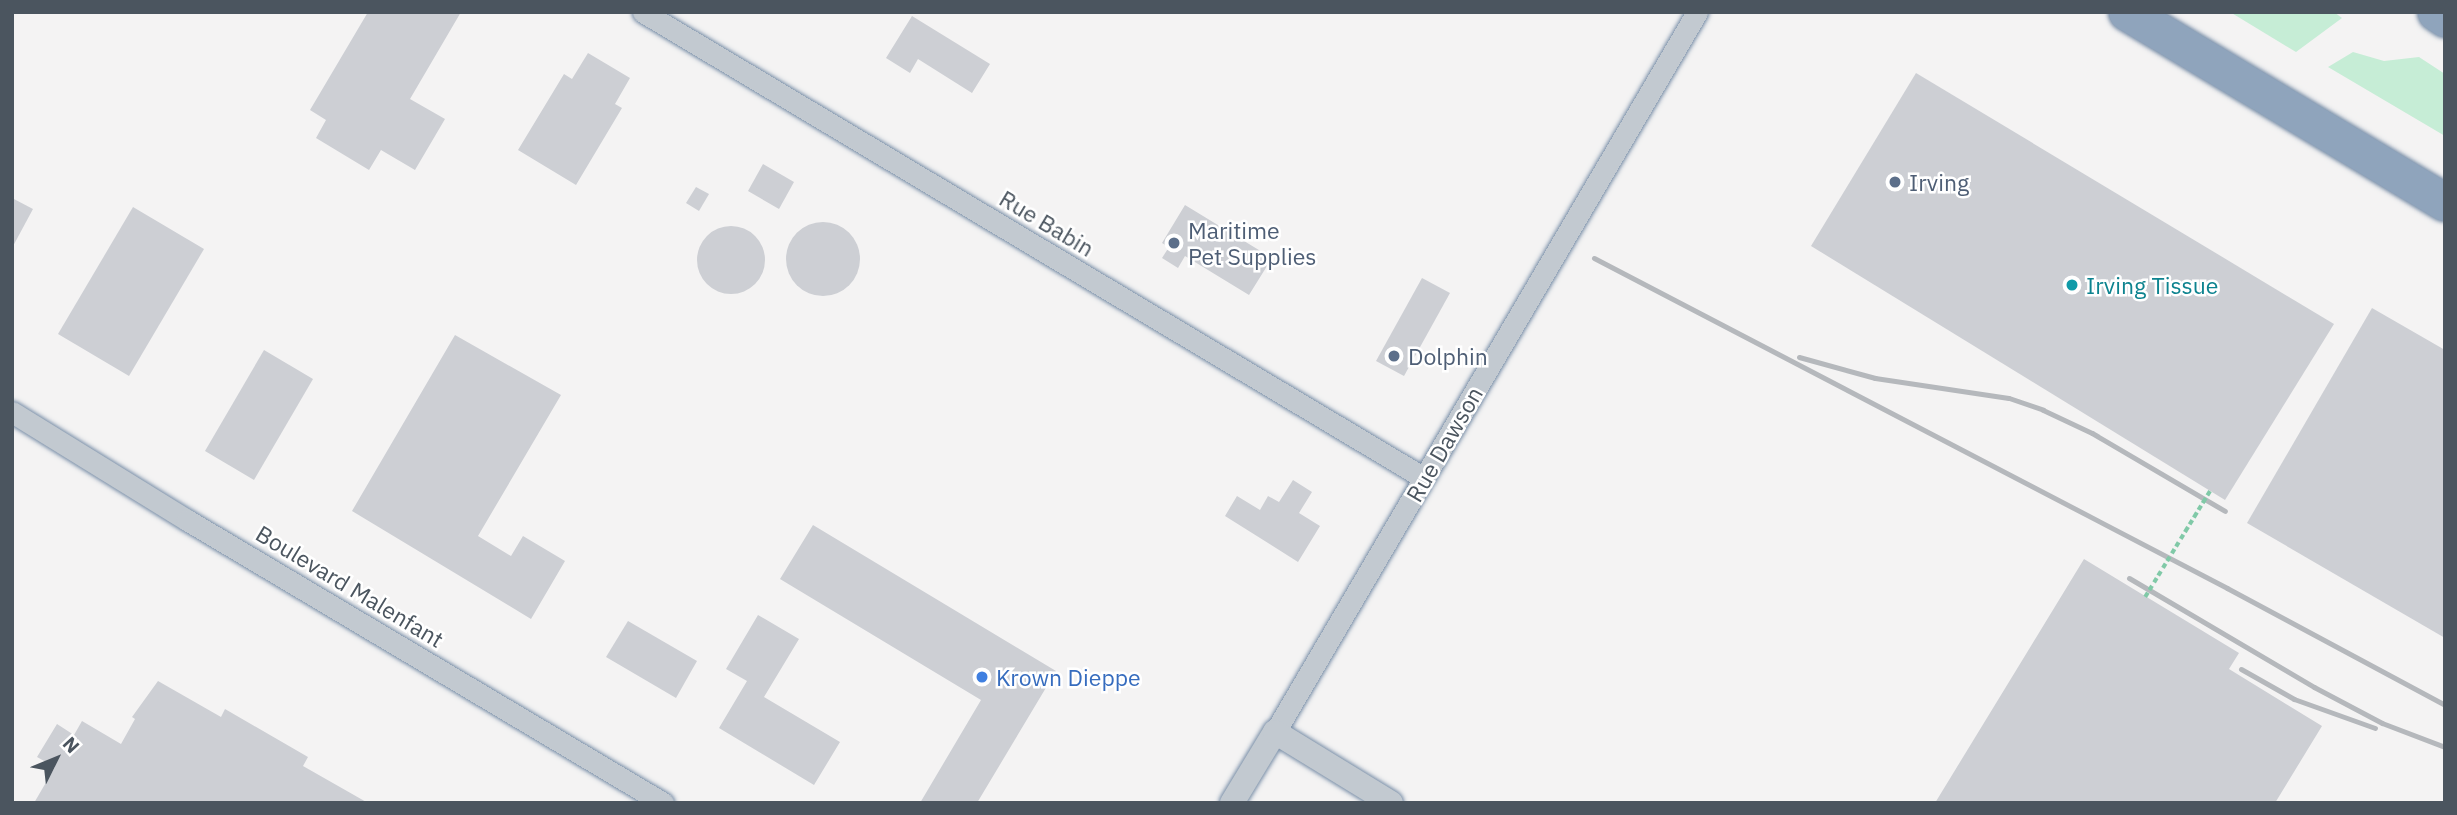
<!DOCTYPE html>
<html>
<head>
<meta charset="utf-8">
<style>
	body { margin:0 }
	#map { position:relative; width:2457px; height:815px; overflow:hidden; background:#f4f3f3; font-family:"IBM Plex Sans",sans-serif }
	div>[style] { position:absolute }
	.green>* { inset:0; background:#c6edd6 }
	.building>* { inset:0; background:#cdcfd4 }
	.round { border-radius:50% }
	.roads { filter:drop-shadow(0 0 2px #7a8fa8) drop-shadow(0 0 2px #7a8fa8) }
	.minor>* { height:21px; margin:-10.5px; padding:0 10.5px; transform-origin:10.5px; border-radius:10.5px; background:#c2c9d0 }
	.tertiary>* { height:24px; margin:-12px; padding:0 12px; transform-origin:12px; border-radius:12px; background:#c2c9d0 }
	.motorway>* { height:37px; margin:-18.5px; padding:0 18.5px; transform-origin:18.5px; border-radius:18.5px; background:#8fa4bc }
	.rail>* { height:5px; margin:-2.5px; padding:0 2.5px; transform-origin:2.5px; border-radius:2.5px; background:#b5b8bc }
	.path-bridge>* { height:3.5px; margin-top:-1.75px; transform-origin:0; background:repeating-linear-gradient(90deg,#80c9a7 0 5px,transparent 0 8.5px) }
	.dots>* { width:19px; height:19px; translate:-50% -50%; box-sizing:border-box; border:4px solid #fff; border-radius:50% }
	span { translate:-50% -50%; white-space:nowrap; text-align:center; line-height:1.15; -webkit-text-stroke:5px #fff; paint-order:stroke }
	.service-label { font-size:23px; color:#4e5e75 }
	.left { translate:0 -50%; text-align:left }
	.street-label { font-size:23px; color:#4b555f }
	.culture-label { font-size:23px; color:#0d838f }
	.shop-label { font-size:23px; color:#366cbe }
	.frame { position:absolute; inset:0; border:14px solid #4b555f; pointer-events:none }
	.north { position:absolute; left:21px; top:724px; width:70px; height:70px; -webkit-text-stroke:5px #fff; paint-order:stroke; rotate:47deg; font-size:19px; font-weight:700; line-height:28px; text-align:center; color:#4b555f }
	.north::after { content:''; display:block; margin:auto; width:24px; height:32px; background:#4b555f; clip-path:polygon(50% 0,100% 100%,50% 72%,0 100%) }
</style>
</head>
<body>
<div id="map">
	<div class="green">
		<div style="clip-path:polygon(2230px 12px,2334px 12px,2342px 18px,2296px 52px)"></div>
		<div style="clip-path:polygon(2353px 52px,2384px 61px,2419px 57px,2445px 74px,2445px 136px,2328px 67px)"></div>
	</div>
	<div class="building">
		<div style="clip-path:polygon(368px 12px,461px 12px,410px 99px,445px 119px,415px 170px,381px 150px,369px 170px,316px 138px,326px 120px,310px 110px)"></div>
		<div style="clip-path:polygon(912px 16px,990px 64px,972px 93px,918px 59px,910px 73px,886px 58px)"></div>
		<div style="clip-path:polygon(588px 53px,630px 78px,615px 104px,622px 108px,576px 185px,518px 150px,564px 74px,572px 79px)"></div>
		<div style="clip-path:polygon(1916px 73px,2334px 324px,2225px 500px,1811px 246px)"></div>
		<div style="clip-path:polygon(763px 164px,794px 182px,779px 209px,748px 191px)"></div>
		<div style="clip-path:polygon(696px 187px,709px 194px,699px 211px,686px 203px)"></div>
		<div style="clip-path:polygon(12px 198px,33px 209px,12px 248px)"></div>
		<div style="clip-path:polygon(1185px 205px,1272px 258px,1249px 295px,1185px 256px,1178px 268px,1162px 258px,1169px 247px,1162px 243px)"></div>
		<div style="clip-path:polygon(133px 207px,204px 249px,129px 376px,58px 334px)"></div>
		<div class="round" style="left:786px;top:222px;width:74px;height:74px"></div>
		<div class="round" style="left:697px;top:226px;width:68px;height:68px"></div>
		<div style="clip-path:polygon(1422px 278px,1450px 293px,1404px 376px,1376px 361px)"></div>
		<div style="clip-path:polygon(2372px 308px,2445px 350px,2445px 638px,2247px 523px)"></div>
		<div style="clip-path:polygon(455px 335px,561px 395px,478px 536px,511px 556px,523px 536px,565px 561px,531px 619px,352px 511px)"></div>
		<div style="clip-path:polygon(264px 350px,313px 379px,254px 480px,205px 451px)"></div>
		<div style="clip-path:polygon(1293px 480px,1312px 492px,1299px 513px,1320px 526px,1298px 562px,1225px 516px,1237px 496px,1260px 510px,1268px 496px,1279px 502px)"></div>
		<div style="clip-path:polygon(813px 525px,1056px 671px,977px 803px,920px 803px,981px 700px,780px 579px)"></div>
		<div style="clip-path:polygon(2084px 559px,2239px 653px,2229px 669px,2322px 726px,2275px 803px,1935px 803px)"></div>
		<div style="clip-path:polygon(758px 615px,799px 639px,764px 697px,840px 742px,814px 785px,719px 728px,747px 681px,726px 669px)"></div>
		<div style="clip-path:polygon(628px 621px,697px 661px,676px 698px,606px 657px)"></div>
		<div style="clip-path:polygon(158px 681px,221px 717px,225px 709px,308px 757px,303px 766px,368px 803px,34px 803px,55px 767px,37px 757px,57px 724px,74px 735px,82px 721px,121px 744px,135px 719px,132px 717px)"></div>
	</div>
	<div class="roads">
		<div class="minor">
			<div style="left:643px;top:12px;width:909px;rotate:30.82deg"></div>
			<div style="left:12px;top:412px;width:206px;rotate:31.7deg"></div>
			<div style="left:187px;top:520px;width:554px;rotate:30.73deg"></div>
			<div style="left:1275px;top:732px;width:835px;rotate:-59.62deg"></div>
		</div>
		<div class="tertiary">
			<div style="left:1232px;top:803px;width:83px;rotate:-58.8deg"></div>
			<div style="left:1275px;top:732px;width:136px;rotate:31.5deg"></div>
		</div>
		<div class="motorway">
			<div style="left:2127px;top:12px;width:370px;rotate:30.9deg"></div>
			<div style="left:2436px;top:12px;width:11px;rotate:34deg"></div>
		</div>
	</div>
	<div class="rail">
		<div style="left:1594px;top:258px;width:714px;rotate:27.53deg"></div>
		<div style="left:2227px;top:588px;width:247px;rotate:28.2deg"></div>
		<div style="left:1799px;top:357px;width:79px;rotate:15.4deg"></div>
		<div style="left:1875px;top:378px;width:135px;rotate:8.5deg"></div>
		<div style="left:2009px;top:398px;width:36px;rotate:19deg"></div>
		<div style="left:2043px;top:410px;width:54px;rotate:25.1deg"></div>
		<div style="left:2092px;top:433px;width:154px;rotate:30.4deg"></div>
		<div style="left:2129px;top:578px;width:215px;rotate:30.5deg"></div>
		<div style="left:2314px;top:687px;width:77px;rotate:27.9deg"></div>
		<div style="left:2382px;top:723px;width:67px;rotate:20.9deg"></div>
		<div style="left:2241px;top:669px;width:61px;rotate:29.5deg"></div>
		<div style="left:2294px;top:699px;width:86px;rotate:19.7deg"></div>
	</div>
	<div class="path-bridge">
		<div style="left:2145px;top:597px;width:124px;rotate:-58.5deg"></div>
	</div>
	<div class="dots">
		<div style="left:1895px;top:182px;background:#5c6f8a"></div>
		<div style="left:1174px;top:243px;background:#5c6f8a"></div>
		<div style="left:2072px;top:285px;background:#0f9aa8"></div>
		<div style="left:1394px;top:356px;background:#5c6f8a"></div>
		<div style="left:982px;top:677px;background:#3f7fe0"></div>
	</div>
	<div class="service-label">
		<span class="left" style="left:1909px;top:182px">Irving</span>
		<span class="left" style="left:1188px;top:243px">Maritime<br>Pet Supplies</span>
		<span class="left" style="left:1408px;top:356px">Dolphin</span>
	</div>
	<div class="street-label">
		<span style="left:1047px;top:223px;rotate:31deg">Rue Babin</span>
		<span style="left:1444px;top:444px;rotate:-60deg">Rue Dawson</span>
		<span style="left:350px;top:586px;rotate:31deg">Boulevard Malenfant</span>
	</div>
	<div class="culture-label">
		<span class="left" style="left:2086px;top:285px">Irving Tissue</span>
	</div>
	<div class="shop-label">
		<span class="left" style="left:996px;top:677px">Krown Dieppe</span>
	</div>
	<div class="frame"></div>
	<div class="north">N</div>
</div>
</body>
</html>
